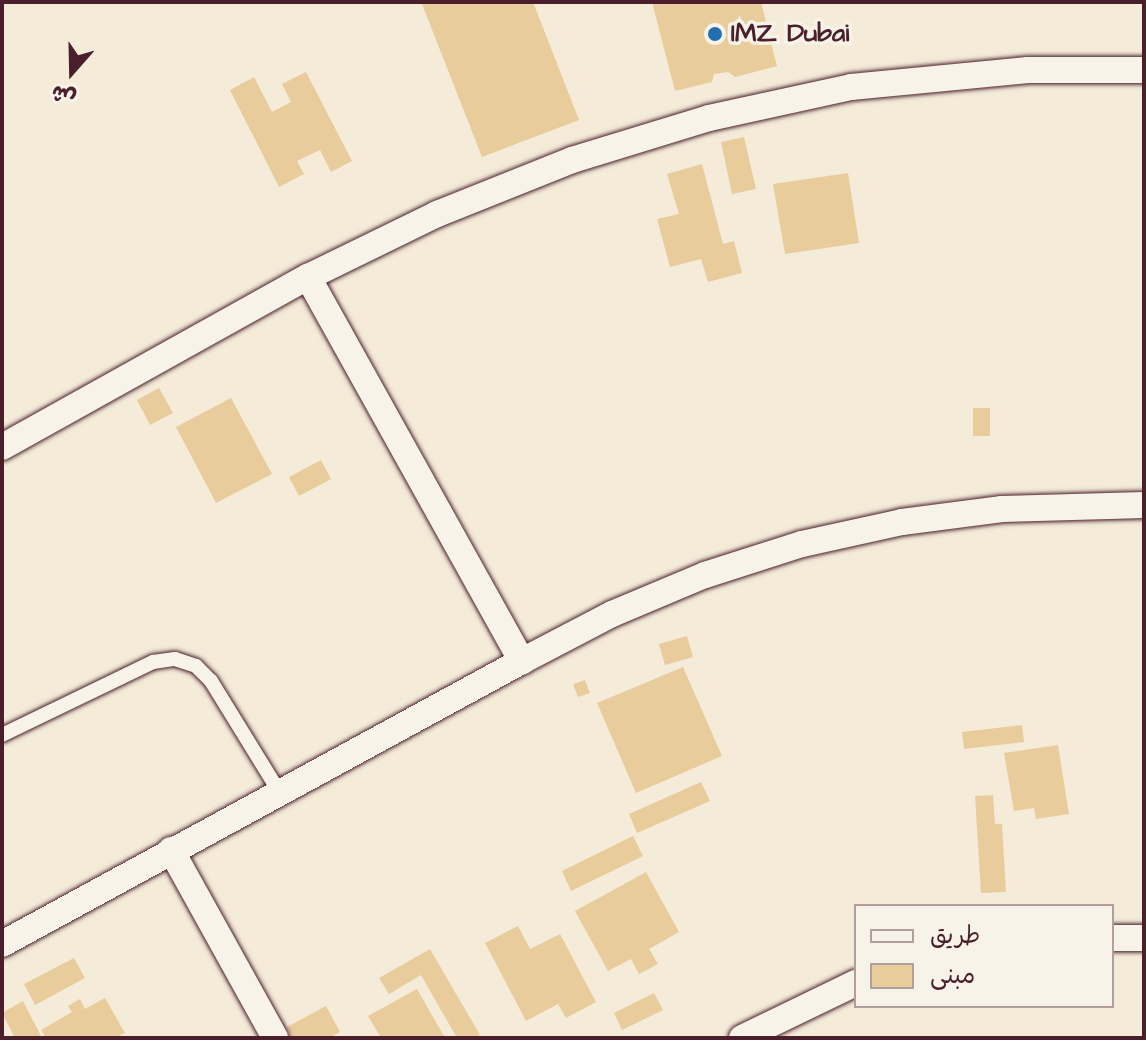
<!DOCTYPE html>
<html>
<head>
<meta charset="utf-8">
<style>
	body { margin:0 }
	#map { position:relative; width:1146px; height:1040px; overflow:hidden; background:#f4ebd9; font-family:"Architects Daughter","Playpen Sans Arabic",sans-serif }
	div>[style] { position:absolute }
	.building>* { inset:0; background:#e9cc9c }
	.roads { filter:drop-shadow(0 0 2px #4a1f2b) drop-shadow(0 0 2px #4a1f2b) }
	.lane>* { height:14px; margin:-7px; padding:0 7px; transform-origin:7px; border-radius:7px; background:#f7f3e8 }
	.street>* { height:26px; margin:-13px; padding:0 13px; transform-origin:13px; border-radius:13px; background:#f7f3e8 }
	.dots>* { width:22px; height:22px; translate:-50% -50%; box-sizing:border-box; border:4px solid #f7f3e8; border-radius:50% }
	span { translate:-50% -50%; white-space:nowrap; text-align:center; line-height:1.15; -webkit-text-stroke:7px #f7f3e8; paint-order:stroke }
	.poi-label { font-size:26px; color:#4a1f2b; font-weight:700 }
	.left { translate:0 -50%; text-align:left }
	.frame { position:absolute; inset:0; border:4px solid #4a1f2b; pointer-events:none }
	.legend { position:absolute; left:854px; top:904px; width:260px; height:104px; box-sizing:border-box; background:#f7f3e8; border:2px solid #b29e9c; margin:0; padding:10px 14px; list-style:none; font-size:24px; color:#4a1f2b }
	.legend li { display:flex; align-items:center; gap:16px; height:40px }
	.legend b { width:40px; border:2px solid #b29e9c }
	.north { position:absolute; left:32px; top:32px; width:80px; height:80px; -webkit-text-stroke:6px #f7f3e8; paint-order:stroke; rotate:200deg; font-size:22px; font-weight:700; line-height:32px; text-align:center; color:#4a1f2b }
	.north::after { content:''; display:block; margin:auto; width:28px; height:36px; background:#4a1f2b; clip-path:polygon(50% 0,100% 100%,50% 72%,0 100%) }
</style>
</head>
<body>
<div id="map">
	<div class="building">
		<div style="clip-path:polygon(428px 2px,533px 2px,579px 120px,482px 157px,422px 4px)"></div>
		<div style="clip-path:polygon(652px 2px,761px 2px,777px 66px,735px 77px,728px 72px,714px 74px,712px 82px,675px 91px)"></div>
		<div style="clip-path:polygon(306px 72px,352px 161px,331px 172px,320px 150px,297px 161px,304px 174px,279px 187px,230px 90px,254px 77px,272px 112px,291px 102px,282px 84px)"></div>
		<div style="clip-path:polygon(744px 137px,756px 189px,732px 194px,721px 142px)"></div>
		<div style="clip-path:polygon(702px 164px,723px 244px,734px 241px,742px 273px,708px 282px,701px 259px,670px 267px,657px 219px,679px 214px,667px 174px)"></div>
		<div style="clip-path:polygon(848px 173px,859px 243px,785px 254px,773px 184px)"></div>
		<div style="clip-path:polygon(159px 388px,173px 413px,150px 425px,137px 400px)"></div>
		<div style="clip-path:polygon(231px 398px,272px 474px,216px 503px,176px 427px)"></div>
		<div style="clip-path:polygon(973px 408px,990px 408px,990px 436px,973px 436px)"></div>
		<div style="clip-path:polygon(321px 460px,331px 479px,299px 496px,289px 477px)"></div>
		<div style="clip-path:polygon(687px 636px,693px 657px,665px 665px,659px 644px)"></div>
		<div style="clip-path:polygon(683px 667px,722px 756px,636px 793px,597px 703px)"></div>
		<div style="clip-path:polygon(585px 680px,590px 693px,578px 697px,573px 684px)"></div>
		<div style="clip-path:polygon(1022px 725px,1024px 742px,964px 749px,962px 732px)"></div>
		<div style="clip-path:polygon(1058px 745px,1069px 814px,1036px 819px,1034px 808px,1014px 811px,1004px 753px)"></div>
		<div style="clip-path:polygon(701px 782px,710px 801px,637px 833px,629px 814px)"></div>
		<div style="clip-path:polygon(993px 795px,995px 824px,1002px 824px,1006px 892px,981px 893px,975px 796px)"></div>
		<div style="clip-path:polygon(633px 836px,643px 856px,571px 891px,562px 871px)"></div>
		<div style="clip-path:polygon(646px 872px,679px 932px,649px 949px,658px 964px,639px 974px,631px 959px,608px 971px,575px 911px)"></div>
		<div style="clip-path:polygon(518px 926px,530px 949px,560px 934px,596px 1002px,566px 1018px,558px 1004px,526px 1021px,485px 943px)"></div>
		<div style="clip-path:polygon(430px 949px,480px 1035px,474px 1038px,457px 1038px,421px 975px,389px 994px,379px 978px)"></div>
		<div style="clip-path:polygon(74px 958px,85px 978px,35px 1005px,24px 984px)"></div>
		<div style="clip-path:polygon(417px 989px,445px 1038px,381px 1038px,368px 1016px)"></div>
		<div style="clip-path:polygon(654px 993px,663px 1010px,622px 1030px,614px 1013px)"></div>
		<div style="clip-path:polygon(105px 998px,125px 1033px,115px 1038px,46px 1038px,41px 1030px,72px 1012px,68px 1006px,80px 999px,85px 1009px)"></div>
		<div style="clip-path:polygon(23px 1001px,42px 1038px,15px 1038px,2px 1013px)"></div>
		<div style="clip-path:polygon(326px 1006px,340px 1032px,329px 1038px,292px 1038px,287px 1027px)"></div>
	</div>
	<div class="roads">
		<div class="lane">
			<div style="left:2px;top:735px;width:168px;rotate:-25.8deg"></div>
			<div style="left:153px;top:662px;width:22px;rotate:-8deg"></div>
			<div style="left:175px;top:659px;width:22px;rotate:18deg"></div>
			<div style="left:196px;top:666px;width:21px;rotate:45deg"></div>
			<div style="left:211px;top:681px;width:128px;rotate:58.4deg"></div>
		</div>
		<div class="street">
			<div style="left:308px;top:277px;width:440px;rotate:60.9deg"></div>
			<div style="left:2px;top:447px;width:350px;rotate:-29.1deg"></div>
			<div style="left:308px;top:277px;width:144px;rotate:-26deg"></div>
			<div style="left:437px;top:214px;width:145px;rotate:-21.8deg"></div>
			<div style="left:572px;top:160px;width:143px;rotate:-17deg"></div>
			<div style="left:709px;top:118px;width:145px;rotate:-12.3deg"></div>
			<div style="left:851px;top:87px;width:178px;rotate:-5.5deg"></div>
			<div style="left:1028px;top:70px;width:116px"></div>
			<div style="left:171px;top:850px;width:215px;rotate:61deg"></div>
			<div style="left:1112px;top:938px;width:32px"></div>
			<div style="left:2px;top:944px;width:592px;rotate:-28.56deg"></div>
			<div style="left:522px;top:661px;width:102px;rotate:-27.6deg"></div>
			<div style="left:612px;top:614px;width:101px;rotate:-22.8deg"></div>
			<div style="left:705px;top:575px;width:102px;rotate:-17.7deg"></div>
			<div style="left:802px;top:544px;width:102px;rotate:-12.4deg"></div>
			<div style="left:902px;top:522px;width:101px;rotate:-7.4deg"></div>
			<div style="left:1002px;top:509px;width:142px;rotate:-1.6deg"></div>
			<div style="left:742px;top:1038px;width:127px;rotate:-25.8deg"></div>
		</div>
	</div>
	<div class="dots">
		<div style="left:715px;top:34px;background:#1f6fb2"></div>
	</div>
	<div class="poi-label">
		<span class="left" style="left:731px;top:34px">IMZ Dubai</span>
	</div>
	<div class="frame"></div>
	<ul class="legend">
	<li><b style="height:10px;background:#f7f3e8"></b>طريق</li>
	<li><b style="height:22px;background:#e9cc9c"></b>مبنى</li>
	</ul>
	<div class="north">ش</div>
</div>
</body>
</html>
